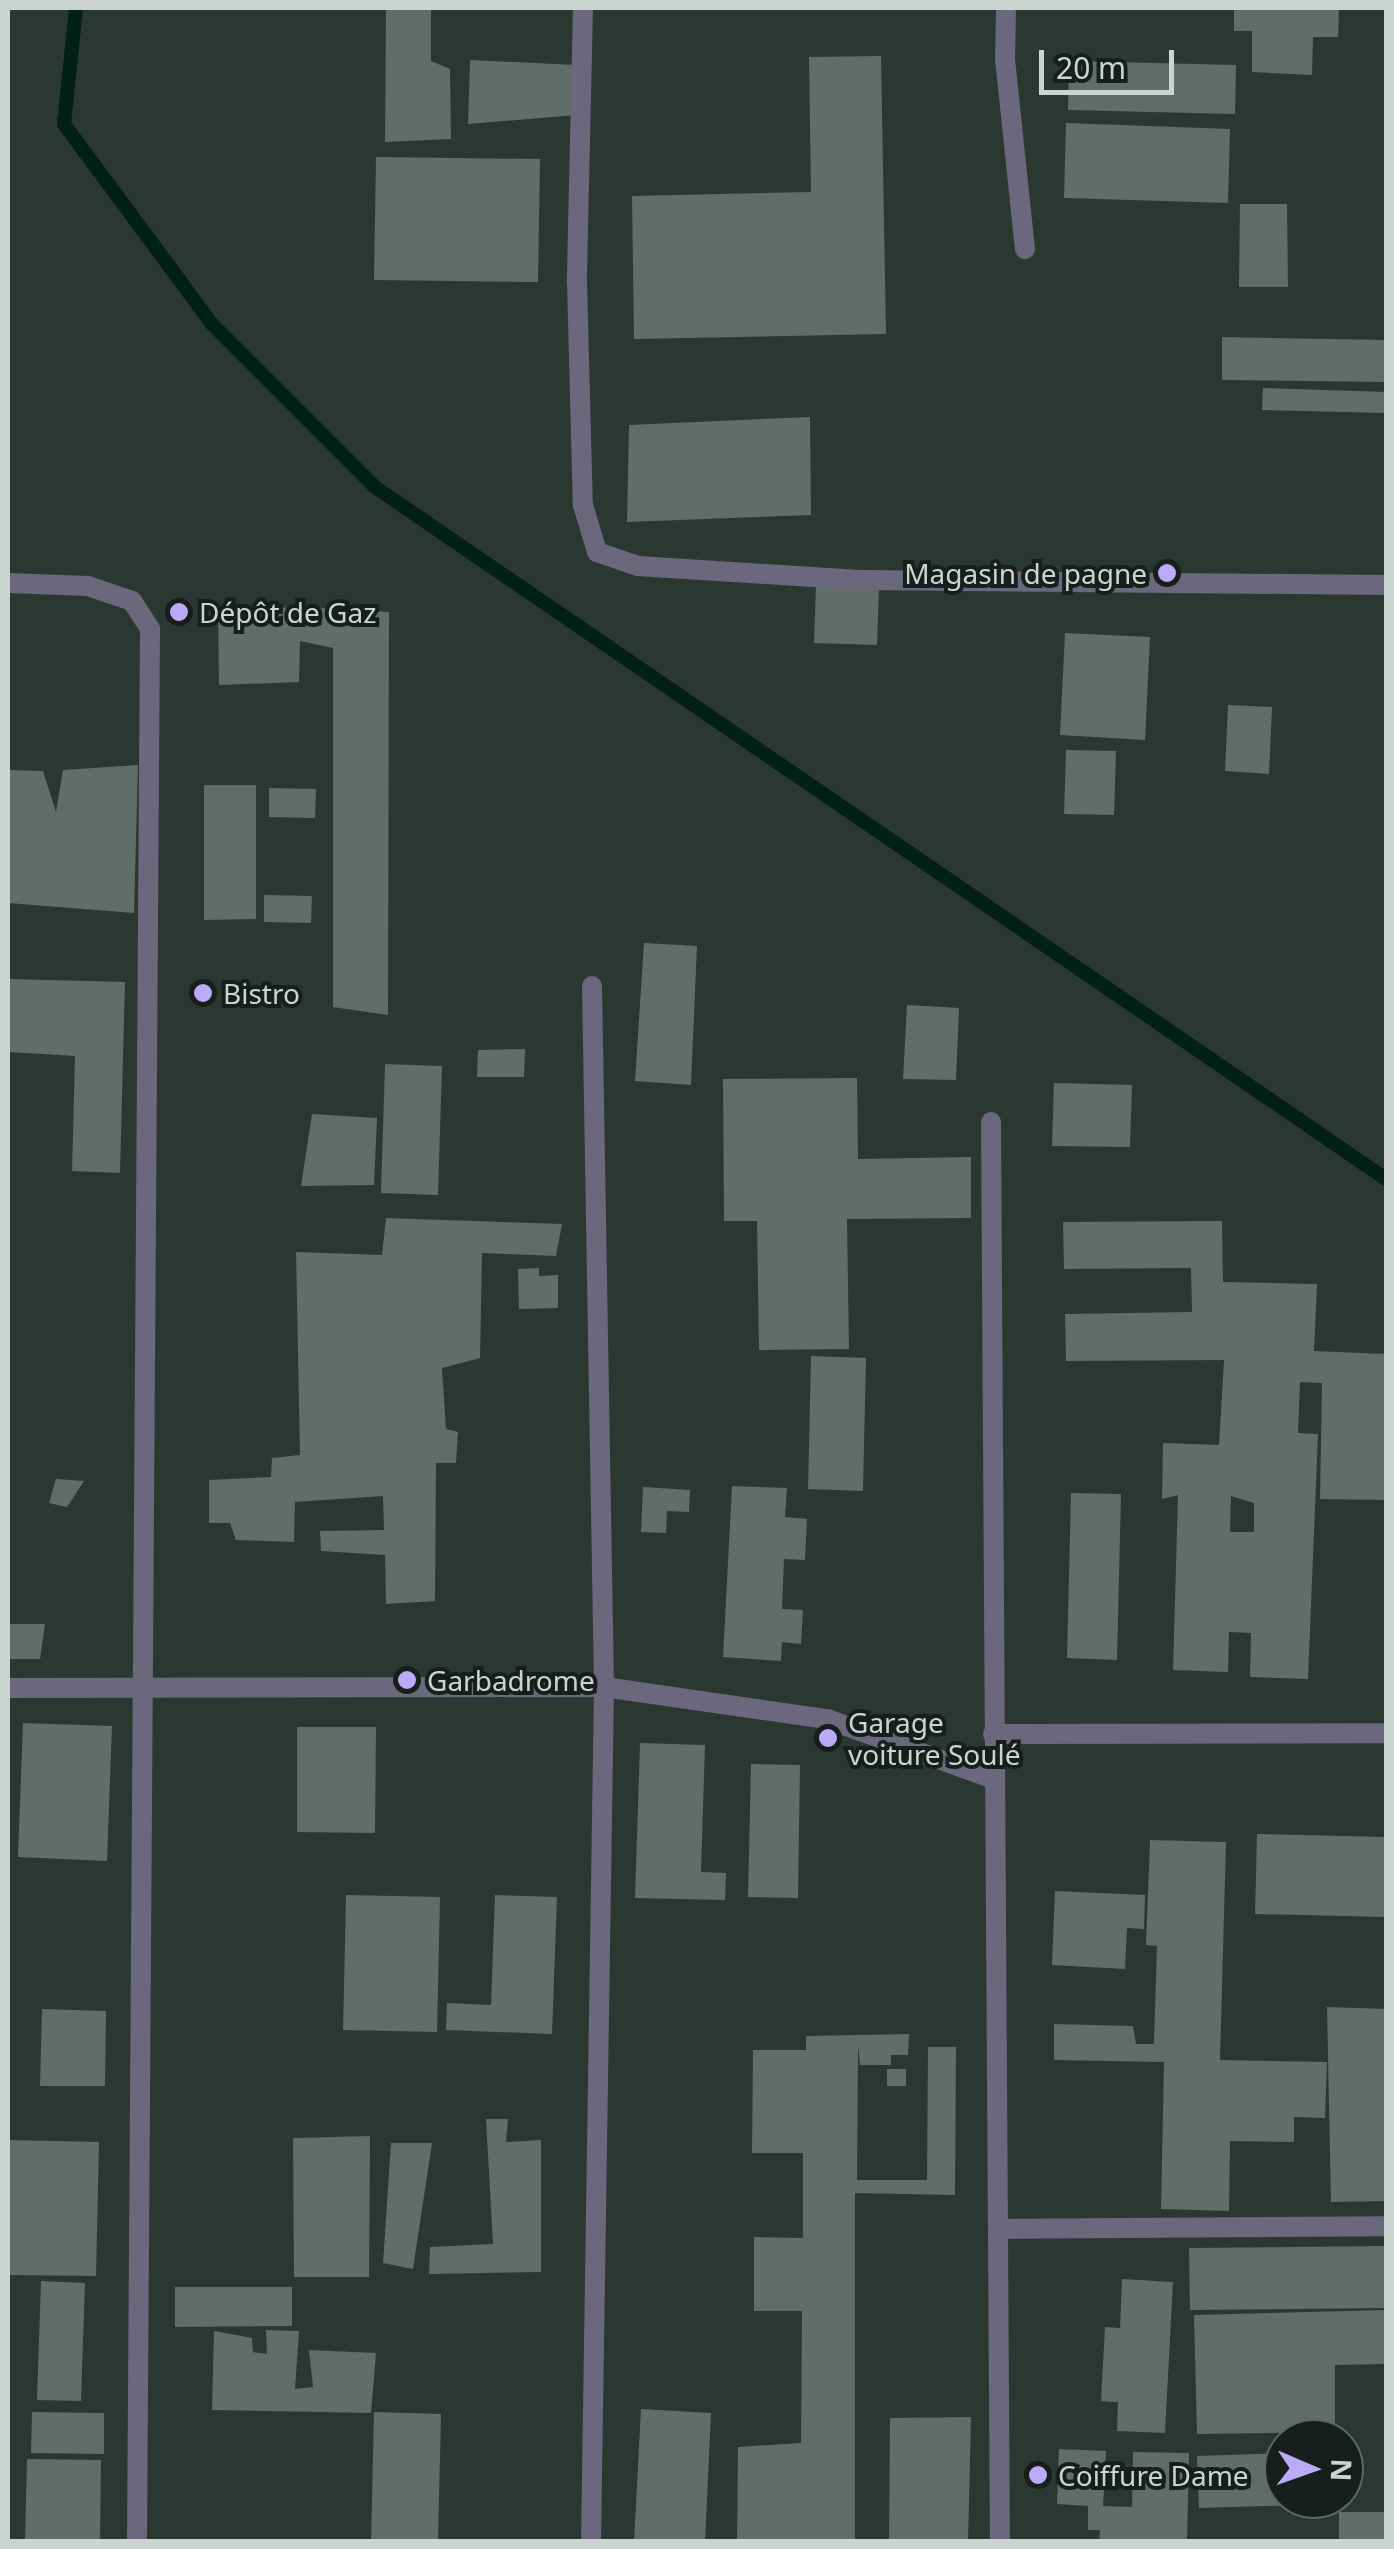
<!DOCTYPE html>
<html>
<head>
<meta charset="utf-8">
<style>
	body { margin:0 }
	#map { position:relative; width:1394px; height:2549px; overflow:hidden; background:#2b3832; font-family:"Noto Sans",sans-serif }
	div>[style] { position:absolute }
	.stream>* { height:14px; margin:-7px; padding:0 7px; transform-origin:7px; border-radius:7px; background:#022015 }
	.building>* { inset:0; background:#606e67 }
	.minor>* { height:20px; margin:-10px; padding:0 10px; transform-origin:10px; border-radius:10px; background:#6b677c }
	.dots>* { width:28px; height:28px; translate:-50% -50%; box-sizing:border-box; border:5px solid #181e1b; border-radius:50% }
	span { translate:-50% -50%; white-space:nowrap; text-align:center; line-height:1.15; -webkit-text-stroke:8px #181e1b; paint-order:stroke }
	.poi-label { font-size:28px; color:#ccd4d0 }
	.right { translate:-100% -50%; text-align:right }
	.left { translate:0 -50%; text-align:left }
	.frame { position:absolute; inset:0; border:10px solid #ccd4d0; pointer-events:none }
	.north { position:absolute; left:1264px; top:2419px; width:100px; height:100px; box-sizing:border-box; background:#181e1b; border:2px solid #606763; border-radius:50%; rotate:92deg; font-size:28px; font-weight:700; line-height:40px; text-align:center; color:#ccd4d0 }
	.north::after { content:''; display:block; margin:auto; width:35px; height:45px; background:#bbaaf6; clip-path:polygon(50% 0,100% 100%,50% 72%,0 100%) }
	.scale { position:absolute; left:1039px; top:50px; width:135px; height:45px; box-sizing:border-box; border:5px solid #ccd4d0; border-top:0; padding-left:12px; font-size:30px; line-height:35px; white-space:nowrap; color:#ccd4d0; -webkit-text-stroke:8px #181e1b; paint-order:stroke }
</style>
</head>
<body>
<div id="map">
	<div class="stream">
		<div style="left:76px;top:8px;width:117px;rotate:95.9deg"></div>
		<div style="left:64px;top:124px;width:247px;rotate:53.5deg"></div>
		<div style="left:211px;top:323px;width:232px;rotate:45deg"></div>
		<div style="left:375px;top:487px;width:1225px;rotate:34.39deg"></div>
	</div>
	<div class="building">
		<div style="clip-path:polygon(386px 8px,431px 8px,431px 61px,450px 69px,451px 139px,385px 142px)"></div>
		<div style="clip-path:polygon(1234px 8px,1339px 8px,1338px 37px,1313px 37px,1312px 75px,1252px 72px,1252px 31px,1234px 31px)"></div>
		<div style="clip-path:polygon(881px 56px,886px 334px,634px 339px,632px 196px,811px 192px,809px 57px)"></div>
		<div style="clip-path:polygon(470px 60px,576px 65px,576px 115px,468px 124px)"></div>
		<div style="clip-path:polygon(1069px 61px,1236px 65px,1235px 114px,1068px 110px)"></div>
		<div style="clip-path:polygon(1066px 123px,1230px 129px,1228px 203px,1064px 198px)"></div>
		<div style="clip-path:polygon(376px 157px,540px 159px,538px 282px,374px 280px)"></div>
		<div style="clip-path:polygon(1240px 204px,1287px 204px,1288px 287px,1239px 287px)"></div>
		<div style="clip-path:polygon(1222px 337px,1386px 340px,1386px 382px,1222px 380px)"></div>
		<div style="clip-path:polygon(1263px 388px,1386px 392px,1385px 413px,1262px 410px)"></div>
		<div style="clip-path:polygon(810px 417px,811px 515px,627px 522px,629px 425px)"></div>
		<div style="clip-path:polygon(816px 585px,879px 587px,877px 645px,814px 643px)"></div>
		<div style="clip-path:polygon(300px 607px,389px 612px,388px 1015px,333px 1007px,333px 648px,300px 641px,299px 682px,219px 685px,218px 610px)"></div>
		<div style="clip-path:polygon(1065px 633px,1150px 637px,1145px 740px,1060px 735px)"></div>
		<div style="clip-path:polygon(1228px 705px,1272px 707px,1269px 774px,1225px 771px)"></div>
		<div style="clip-path:polygon(1066px 750px,1116px 751px,1114px 815px,1064px 814px)"></div>
		<div style="clip-path:polygon(138px 765px,134px 913px,8px 903px,8px 770px,43px 771px,56px 812px,63px 770px)"></div>
		<div style="clip-path:polygon(204px 785px,256px 785px,256px 919px,204px 920px)"></div>
		<div style="clip-path:polygon(269px 788px,316px 789px,315px 818px,269px 817px)"></div>
		<div style="clip-path:polygon(264px 895px,312px 896px,311px 923px,264px 922px)"></div>
		<div style="clip-path:polygon(644px 943px,697px 946px,691px 1085px,635px 1081px)"></div>
		<div style="clip-path:polygon(8px 979px,125px 982px,120px 1173px,72px 1171px,75px 1056px,8px 1052px)"></div>
		<div style="clip-path:polygon(907px 1005px,959px 1008px,956px 1080px,903px 1079px)"></div>
		<div style="clip-path:polygon(525px 1049px,524px 1077px,477px 1077px,478px 1050px)"></div>
		<div style="clip-path:polygon(385px 1064px,442px 1066px,438px 1195px,381px 1193px)"></div>
		<div style="clip-path:polygon(857px 1078px,858px 1159px,971px 1157px,971px 1218px,847px 1219px,849px 1349px,759px 1350px,757px 1221px,724px 1221px,723px 1079px)"></div>
		<div style="clip-path:polygon(1054px 1083px,1132px 1085px,1130px 1147px,1052px 1146px)"></div>
		<div style="clip-path:polygon(312px 1114px,377px 1118px,374px 1185px,301px 1186px)"></div>
		<div style="clip-path:polygon(386px 1218px,562px 1224px,556px 1256px,482px 1253px,480px 1358px,442px 1368px,446px 1429px,458px 1432px,456px 1463px,436px 1463px,435px 1601px,386px 1604px,385px 1555px,321px 1551px,320px 1531px,384px 1530px,383px 1496px,295px 1502px,294px 1542px,236px 1540px,230px 1523px,209px 1523px,209px 1480px,271px 1477px,272px 1458px,300px 1455px,296px 1252px,382px 1255px)"></div>
		<div style="clip-path:polygon(evenodd,1222px 1221px,1223px 1282px,1317px 1284px,1314px 1351px,1386px 1354px,1386px 1500px,1320px 1499px,1322px 1383px,1300px 1382px,1298px 1433px,1318px 1434px,1308px 1679px,1250px 1677px,1251px 1633px,1229px 1632px,1228px 1672px,1173px 1670px,1178px 1495px,1162px 1499px,1163px 1443px,1219px 1445px,1224px 1360px,1066px 1361px,1065px 1314px,1192px 1312px,1191px 1268px,1064px 1269px,1063px 1222px,1222px 1221px,1231px 1496px,1254px 1503px,1254px 1532px,1230px 1532px,1231px 1496px)"></div>
		<div style="clip-path:polygon(539px 1268px,539px 1276px,558px 1275px,558px 1308px,519px 1309px,518px 1269px)"></div>
		<div style="clip-path:polygon(811px 1356px,866px 1358px,863px 1491px,808px 1489px)"></div>
		<div style="clip-path:polygon(56px 1479px,84px 1481px,67px 1507px,49px 1503px)"></div>
		<div style="clip-path:polygon(732px 1486px,787px 1488px,785px 1517px,807px 1519px,805px 1560px,784px 1559px,782px 1609px,803px 1610px,801px 1644px,782px 1642px,781px 1661px,723px 1657px)"></div>
		<div style="clip-path:polygon(643px 1487px,690px 1490px,689px 1512px,667px 1511px,666px 1533px,641px 1532px)"></div>
		<div style="clip-path:polygon(1071px 1493px,1121px 1494px,1117px 1660px,1067px 1658px)"></div>
		<div style="clip-path:polygon(8px 1624px,45px 1624px,40px 1659px,8px 1659px)"></div>
		<div style="clip-path:polygon(23px 1723px,112px 1726px,107px 1861px,18px 1857px)"></div>
		<div style="clip-path:polygon(297px 1727px,376px 1727px,375px 1833px,297px 1832px)"></div>
		<div style="clip-path:polygon(640px 1743px,705px 1745px,701px 1872px,726px 1873px,725px 1900px,635px 1898px)"></div>
		<div style="clip-path:polygon(751px 1764px,800px 1765px,798px 1898px,748px 1897px)"></div>
		<div style="clip-path:polygon(1257px 1834px,1386px 1837px,1386px 1917px,1255px 1914px)"></div>
		<div style="clip-path:polygon(1150px 1840px,1226px 1842px,1220px 2060px,1327px 2062px,1325px 2118px,1294px 2117px,1294px 2142px,1230px 2141px,1229px 2211px,1161px 2209px,1164px 2062px,1054px 2060px,1054px 2024px,1133px 2026px,1136px 2044px,1154px 2044px,1157px 1946px,1146px 1945px)"></div>
		<div style="clip-path:polygon(1055px 1891px,1145px 1895px,1144px 1929px,1127px 1928px,1125px 1969px,1052px 1965px)"></div>
		<div style="clip-path:polygon(346px 1895px,440px 1897px,437px 2032px,343px 2030px)"></div>
		<div style="clip-path:polygon(495px 1895px,557px 1897px,552px 2034px,446px 2030px,447px 2003px,491px 2005px)"></div>
		<div style="clip-path:polygon(1327px 2007px,1386px 2009px,1386px 2201px,1331px 2202px)"></div>
		<div style="clip-path:polygon(42px 2009px,106px 2011px,105px 2086px,40px 2086px)"></div>
		<div style="clip-path:polygon(909px 2034px,908px 2055px,891px 2055px,891px 2065px,860px 2065px,858px 2045px,857px 2180px,927px 2180px,928px 2047px,956px 2047px,955px 2195px,855px 2193px,855px 2542px,737px 2542px,738px 2447px,801px 2443px,802px 2311px,754px 2311px,754px 2237px,803px 2238px,803px 2153px,752px 2153px,753px 2050px,806px 2050px,806px 2036px)"></div>
		<div style="clip-path:polygon(887px 2069px,906px 2069px,906px 2086px,887px 2086px)"></div>
		<div style="clip-path:polygon(486px 2119px,508px 2119px,506px 2142px,541px 2140px,541px 2272px,429px 2274px,430px 2247px,493px 2244px)"></div>
		<div style="clip-path:polygon(370px 2136px,369px 2277px,294px 2277px,293px 2138px)"></div>
		<div style="clip-path:polygon(8px 2140px,99px 2142px,96px 2276px,8px 2275px)"></div>
		<div style="clip-path:polygon(391px 2143px,432px 2143px,413px 2269px,383px 2263px)"></div>
		<div style="clip-path:polygon(1386px 2246px,1386px 2308px,1190px 2310px,1189px 2248px)"></div>
		<div style="clip-path:polygon(1122px 2279px,1173px 2282px,1165px 2433px,1117px 2431px,1118px 2402px,1101px 2401px,1105px 2327px,1120px 2328px)"></div>
		<div style="clip-path:polygon(41px 2281px,85px 2283px,81px 2401px,37px 2400px)"></div>
		<div style="clip-path:polygon(175px 2287px,292px 2287px,292px 2326px,175px 2327px)"></div>
		<div style="clip-path:polygon(1386px 2310px,1386px 2364px,1335px 2365px,1335px 2432px,1197px 2434px,1194px 2315px)"></div>
		<div style="clip-path:polygon(266px 2330px,299px 2331px,295px 2389px,313px 2387px,309px 2350px,376px 2353px,371px 2413px,212px 2410px,214px 2331px,252px 2338px,253px 2352px,267px 2354px)"></div>
		<div style="clip-path:polygon(641px 2409px,711px 2413px,705px 2542px,634px 2542px)"></div>
		<div style="clip-path:polygon(32px 2412px,104px 2413px,104px 2454px,31px 2453px)"></div>
		<div style="clip-path:polygon(374px 2412px,441px 2414px,438px 2542px,371px 2542px)"></div>
		<div style="clip-path:polygon(971px 2417px,968px 2542px,889px 2542px,890px 2418px)"></div>
		<div style="clip-path:polygon(1059px 2449px,1106px 2451px,1103px 2506px,1132px 2507px,1133px 2452px,1189px 2453px,1187px 2542px,1099px 2542px,1100px 2530px,1088px 2530px,1088px 2506px,1057px 2504px)"></div>
		<div style="clip-path:polygon(1284px 2453px,1284px 2499px,1336px 2504px,1199px 2508px,1197px 2456px)"></div>
		<div style="clip-path:polygon(27px 2459px,101px 2460px,100px 2542px,25px 2542px)"></div>
		<div style="clip-path:polygon(1339px 2512px,1386px 2512px,1386px 2542px,1339px 2542px)"></div>
	</div>
	<div class="minor">
		<div style="left:583px;top:8px;width:274px;rotate:91.3deg"></div>
		<div style="left:577px;top:282px;width:223px;rotate:88.5deg"></div>
		<div style="left:583px;top:505px;width:49px;rotate:73.4deg"></div>
		<div style="left:597px;top:552px;width:43px;rotate:18.9deg"></div>
		<div style="left:638px;top:566px;width:222px;rotate:3.6deg"></div>
		<div style="left:860px;top:580px;width:526px;rotate:0.54deg"></div>
		<div style="left:1006px;top:8px;width:51px;rotate:91.1deg"></div>
		<div style="left:1005px;top:59px;width:191px;rotate:84deg"></div>
		<div style="left:8px;top:583px;width:80px;rotate:2.1deg"></div>
		<div style="left:88px;top:586px;width:46px;rotate:18.8deg"></div>
		<div style="left:132px;top:601px;width:33px;rotate:57deg"></div>
		<div style="left:150px;top:629px;width:1913px;rotate:90.39deg"></div>
		<div style="left:991px;top:1122px;width:1420px;rotate:89.64deg"></div>
		<div style="left:8px;top:1688px;width:596px;rotate:-0.1deg"></div>
		<div style="left:604px;top:1687px;width:225px;rotate:8.2deg"></div>
		<div style="left:827px;top:1719px;width:177px;rotate:19.8deg"></div>
		<div style="left:993px;top:1734px;width:393px;rotate:-0.1deg"></div>
		<div style="left:998px;top:2229px;width:388px;rotate:-0.4deg"></div>
		<div style="left:591px;top:2542px;width:855px;rotate:-89.13deg"></div>
		<div style="left:604px;top:1687px;width:701px;rotate:-90.98deg"></div>
	</div>
	<div class="dots">
		<div style="left:1167px;top:573px;background:#bbaaf6"></div>
		<div style="left:179px;top:612px;background:#bbaaf6"></div>
		<div style="left:203px;top:993px;background:#bbaaf6"></div>
		<div style="left:407px;top:1680px;background:#bbaaf6"></div>
		<div style="left:828px;top:1738px;background:#bbaaf6"></div>
		<div style="left:1038px;top:2475px;background:#bbaaf6"></div>
	</div>
	<div class="poi-label">
		<span class="right" style="left:1147px;top:573px">Magasin de pagne</span>
		<span class="left" style="left:199px;top:612px">Dépôt de Gaz</span>
		<span class="left" style="left:223px;top:993px">Bistro</span>
		<span class="left" style="left:427px;top:1680px">Garbadrome</span>
		<span class="left" style="left:848px;top:1738px">Garage<br>voiture Soulé</span>
		<span class="left" style="left:1058px;top:2475px">Coiffure Dame</span>
	</div>
	<div class="frame"></div>
	<div class="north">N</div>
	<div class="scale">20 m</div>
</div>
</body>
</html>
